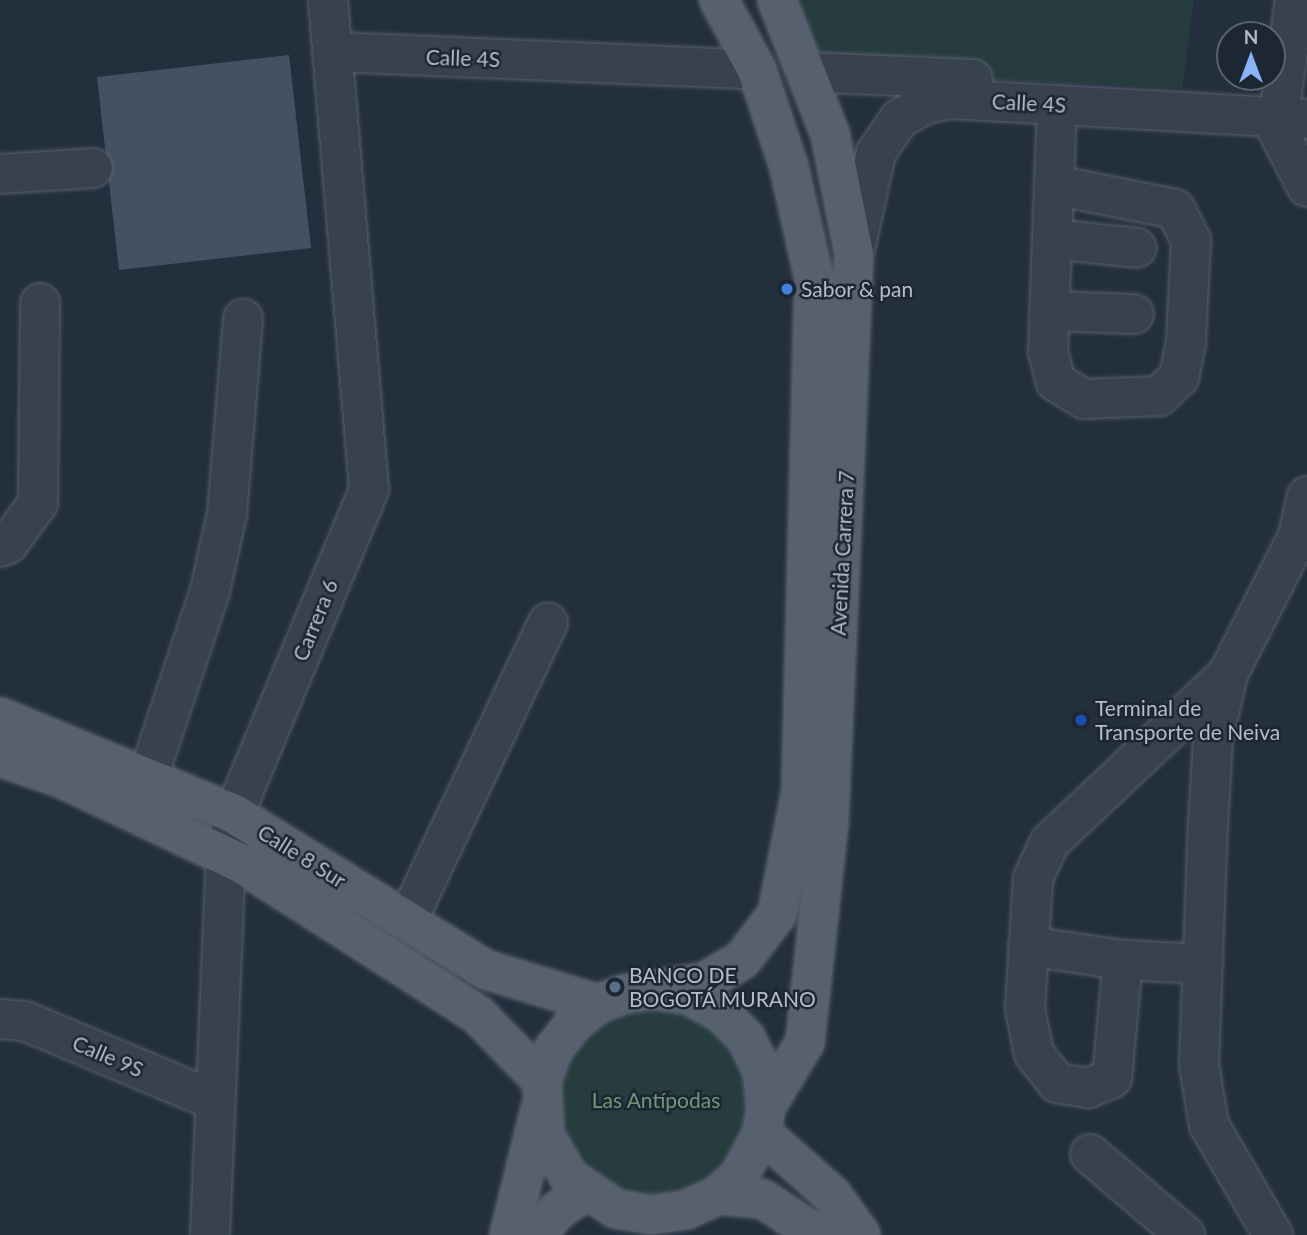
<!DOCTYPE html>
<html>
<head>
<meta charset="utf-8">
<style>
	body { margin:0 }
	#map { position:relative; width:1307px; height:1235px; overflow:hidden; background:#242f3e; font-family:Lato,sans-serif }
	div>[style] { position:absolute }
	.green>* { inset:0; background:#263c3f }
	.building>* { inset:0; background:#455162 }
	.roads { filter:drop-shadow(0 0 2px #565f6c) drop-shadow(0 0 2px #565f6c) }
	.minor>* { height:38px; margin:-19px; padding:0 19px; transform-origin:19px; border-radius:19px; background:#38414e }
	.major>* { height:38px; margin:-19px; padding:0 19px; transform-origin:19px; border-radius:19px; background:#56606e }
	.dots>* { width:19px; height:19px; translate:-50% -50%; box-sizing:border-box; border:4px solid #1d2633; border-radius:50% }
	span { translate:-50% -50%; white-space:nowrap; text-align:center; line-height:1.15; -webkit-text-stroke:5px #1d2633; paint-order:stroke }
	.street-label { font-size:21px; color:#b4bcc9 }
	.poi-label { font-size:21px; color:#b4bcc9 }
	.left { translate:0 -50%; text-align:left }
	.park-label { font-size:21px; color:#6b9a76 }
	.north { position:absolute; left:1216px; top:21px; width:70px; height:70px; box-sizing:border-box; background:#1d2633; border:2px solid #59626f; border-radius:50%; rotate:0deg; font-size:19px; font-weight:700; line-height:28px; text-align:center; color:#b4bcc9 }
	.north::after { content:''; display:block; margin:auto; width:24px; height:32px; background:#8ab4f8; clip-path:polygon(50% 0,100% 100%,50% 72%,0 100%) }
</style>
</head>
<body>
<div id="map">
	<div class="green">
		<div style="clip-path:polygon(777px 0,1194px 0,1182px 88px,805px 72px)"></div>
		<div style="clip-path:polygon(670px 1003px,720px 1026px,755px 1100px,740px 1153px,698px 1189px,643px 1198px,592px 1175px,574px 1154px,562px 1129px,561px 1073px,573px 1048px,615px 1011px)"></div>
	</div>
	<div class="building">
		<div style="clip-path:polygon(289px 55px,311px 248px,119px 270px,97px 77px)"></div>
	</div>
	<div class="roads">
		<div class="minor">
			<div style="left:1295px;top:0;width:130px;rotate:97.9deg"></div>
			<div style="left:1277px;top:129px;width:65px;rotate:62.7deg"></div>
			<div style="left:336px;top:52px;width:421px;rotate:2.4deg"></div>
			<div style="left:805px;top:72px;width:168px;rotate:2.4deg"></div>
			<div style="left:0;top:174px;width:93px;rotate:-3.7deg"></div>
			<div style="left:1054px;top:185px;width:123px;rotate:11.2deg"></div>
			<div style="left:1175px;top:209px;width:35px;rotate:63deg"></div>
			<div style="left:1191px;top:240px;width:102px;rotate:92.8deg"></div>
			<div style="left:1186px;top:342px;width:36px;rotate:101deg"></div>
			<div style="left:1179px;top:377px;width:28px;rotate:136deg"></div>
			<div style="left:1159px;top:396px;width:75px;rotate:177.7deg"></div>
			<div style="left:1084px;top:399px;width:33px;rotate:-149deg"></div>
			<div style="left:1056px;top:382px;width:30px;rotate:-105deg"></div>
			<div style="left:1048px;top:353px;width:114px;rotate:-88deg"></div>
			<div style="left:1052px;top:239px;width:54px;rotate:-87.9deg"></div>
			<div style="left:1054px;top:185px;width:80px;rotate:-87.9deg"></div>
			<div style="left:1052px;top:239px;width:85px;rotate:6deg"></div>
			<div style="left:854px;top:254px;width:103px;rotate:-77.7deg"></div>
			<div style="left:876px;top:153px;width:41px;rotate:-55.9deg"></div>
			<div style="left:899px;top:119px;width:30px;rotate:-30deg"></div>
			<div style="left:925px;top:104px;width:26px;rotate:-11deg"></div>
			<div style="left:951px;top:99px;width:357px;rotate:3.2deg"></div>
			<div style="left:1050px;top:311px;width:84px;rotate:2deg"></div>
			<div style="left:0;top:547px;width:9px;rotate:-21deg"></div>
			<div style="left:8px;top:544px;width:51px;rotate:-53.8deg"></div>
			<div style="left:38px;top:503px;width:200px;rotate:-89.4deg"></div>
			<div style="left:148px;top:777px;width:196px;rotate:-71.6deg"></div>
			<div style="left:210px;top:591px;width:79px;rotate:-77.6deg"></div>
			<div style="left:227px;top:514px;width:196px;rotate:-85.3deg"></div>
			<div style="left:407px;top:921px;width:330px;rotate:-64.7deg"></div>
			<div style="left:1028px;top:946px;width:96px;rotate:8.4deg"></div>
			<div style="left:1203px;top:964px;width:80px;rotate:-177.1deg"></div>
			<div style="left:1123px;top:960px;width:119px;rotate:95.3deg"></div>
			<div style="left:1112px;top:1078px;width:26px;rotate:157deg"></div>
			<div style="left:1088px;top:1088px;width:31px;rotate:-171deg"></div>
			<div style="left:1057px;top:1083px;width:37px;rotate:-128deg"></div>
			<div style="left:1034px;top:1054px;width:46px;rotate:-101.3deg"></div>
			<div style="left:1025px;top:1009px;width:131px;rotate:-86.5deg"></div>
			<div style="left:1033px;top:878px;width:40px;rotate:-65deg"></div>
			<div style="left:1050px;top:842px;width:245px;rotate:-43.3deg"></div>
			<div style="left:0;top:1019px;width:25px;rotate:5deg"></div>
			<div style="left:25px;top:1021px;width:206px;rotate:22.8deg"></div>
			<div style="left:1090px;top:1154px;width:125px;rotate:40.5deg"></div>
			<div style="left:210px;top:1235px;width:378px;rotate:-87.6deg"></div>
			<div style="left:226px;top:857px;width:44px;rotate:-79.5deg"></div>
			<div style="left:234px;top:814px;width:352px;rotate:-67.4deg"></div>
			<div style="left:369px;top:489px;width:491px;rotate:-94.8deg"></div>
			<div style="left:1273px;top:1235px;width:127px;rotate:-120.2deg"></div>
			<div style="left:1209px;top:1125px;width:61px;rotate:-99.5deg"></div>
			<div style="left:1199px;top:1065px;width:240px;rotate:-87.9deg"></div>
			<div style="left:1208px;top:825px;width:86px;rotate:-86.7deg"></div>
			<div style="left:1213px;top:739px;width:67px;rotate:-77deg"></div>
			<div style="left:1228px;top:674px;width:155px;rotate:-63.1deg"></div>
			<div style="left:1298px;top:536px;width:41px;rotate:-77.3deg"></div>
		</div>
		<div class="major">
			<div style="left:0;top:717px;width:253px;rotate:22.5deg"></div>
			<div style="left:234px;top:814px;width:297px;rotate:31.7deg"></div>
			<div style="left:487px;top:970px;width:116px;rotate:17deg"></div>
			<div style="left:0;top:757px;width:65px;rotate:19deg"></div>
			<div style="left:61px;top:778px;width:200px;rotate:25.4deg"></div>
			<div style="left:242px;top:864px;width:280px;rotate:32.6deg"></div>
			<div style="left:478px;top:1015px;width:92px;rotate:45.9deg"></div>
			<div style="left:652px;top:990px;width:36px;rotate:8deg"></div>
			<div style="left:688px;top:995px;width:36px;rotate:28deg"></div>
			<div style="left:720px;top:1012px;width:37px;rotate:45deg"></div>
			<div style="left:746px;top:1038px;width:37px;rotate:64deg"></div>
			<div style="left:762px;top:1071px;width:36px;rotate:84deg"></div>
			<div style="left:766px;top:1107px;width:26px;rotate:99deg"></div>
			<div style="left:762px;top:1133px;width:49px;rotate:118.1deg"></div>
			<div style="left:739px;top:1176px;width:28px;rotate:138deg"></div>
			<div style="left:718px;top:1195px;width:35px;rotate:155deg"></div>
			<div style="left:686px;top:1210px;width:35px;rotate:172deg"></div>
			<div style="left:651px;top:1215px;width:36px;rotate:-170deg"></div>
			<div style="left:616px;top:1209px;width:57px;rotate:-145.8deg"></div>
			<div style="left:569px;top:1177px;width:48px;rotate:-119.7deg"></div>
			<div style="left:545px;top:1135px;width:54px;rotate:-93.2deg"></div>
			<div style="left:542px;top:1081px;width:33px;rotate:-70deg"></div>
			<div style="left:553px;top:1050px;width:33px;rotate:-52deg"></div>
			<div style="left:573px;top:1024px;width:32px;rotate:-39deg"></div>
			<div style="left:598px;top:1004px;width:28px;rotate:-21deg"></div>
			<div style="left:624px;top:994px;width:28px;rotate:-8deg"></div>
			<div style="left:652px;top:990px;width:53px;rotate:-8.7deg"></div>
			<div style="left:704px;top:982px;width:44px;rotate:-30.1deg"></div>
			<div style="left:742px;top:960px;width:58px;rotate:-52.7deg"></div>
			<div style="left:777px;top:914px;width:124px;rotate:-78.9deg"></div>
			<div style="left:801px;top:792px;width:514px;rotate:-88.55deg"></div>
			<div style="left:814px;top:278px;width:114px;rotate:-102.7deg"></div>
			<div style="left:789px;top:167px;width:102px;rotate:-108.3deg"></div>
			<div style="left:757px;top:70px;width:80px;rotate:-118.5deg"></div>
			<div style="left:766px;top:1107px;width:76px;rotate:-59deg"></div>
			<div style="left:805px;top:1042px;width:223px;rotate:-83.8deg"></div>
			<div style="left:829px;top:820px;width:567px;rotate:-87.47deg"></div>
			<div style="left:854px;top:254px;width:122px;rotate:-101.3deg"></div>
			<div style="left:830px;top:134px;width:144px;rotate:-111.6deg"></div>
			<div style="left:762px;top:1133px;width:94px;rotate:41.5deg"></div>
			<div style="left:832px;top:1195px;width:49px;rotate:54.1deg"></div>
			<div style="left:718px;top:1195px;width:45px;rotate:5.1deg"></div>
			<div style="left:763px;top:1199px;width:65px;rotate:33.7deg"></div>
			<div style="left:509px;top:1235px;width:129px;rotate:-76.1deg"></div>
			<div style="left:538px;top:1235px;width:31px;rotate:-52deg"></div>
			<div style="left:557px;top:1211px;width:33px;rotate:-35deg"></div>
		</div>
	</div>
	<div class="dots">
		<div style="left:787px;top:289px;background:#3f7fe0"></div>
		<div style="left:1081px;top:720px;background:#1a4fb4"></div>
		<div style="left:615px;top:987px;background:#5c6f8a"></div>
	</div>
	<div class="street-label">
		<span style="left:463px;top:58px;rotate:2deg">Calle 4S</span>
		<span style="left:1029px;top:103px;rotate:3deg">Calle 4S</span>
		<span style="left:842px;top:553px;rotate:-87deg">Avenida Carrera 7</span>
		<span style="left:315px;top:620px;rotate:-68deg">Carrera 6</span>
		<span style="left:302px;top:856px;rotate:32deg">Calle 8 Sur</span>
		<span style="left:108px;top:1056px;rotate:23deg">Calle 9S</span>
	</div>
	<div class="poi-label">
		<span class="left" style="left:801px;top:289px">Sabor &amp; pan</span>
		<span class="left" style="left:1095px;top:720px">Terminal de<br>Transporte de Neiva</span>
		<span class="left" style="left:629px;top:987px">BANCO DE<br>BOGOTÁ MURANO</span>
	</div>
	<div class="park-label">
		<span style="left:656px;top:1100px">Las Antípodas</span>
	</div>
	<div class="north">N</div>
</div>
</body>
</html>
